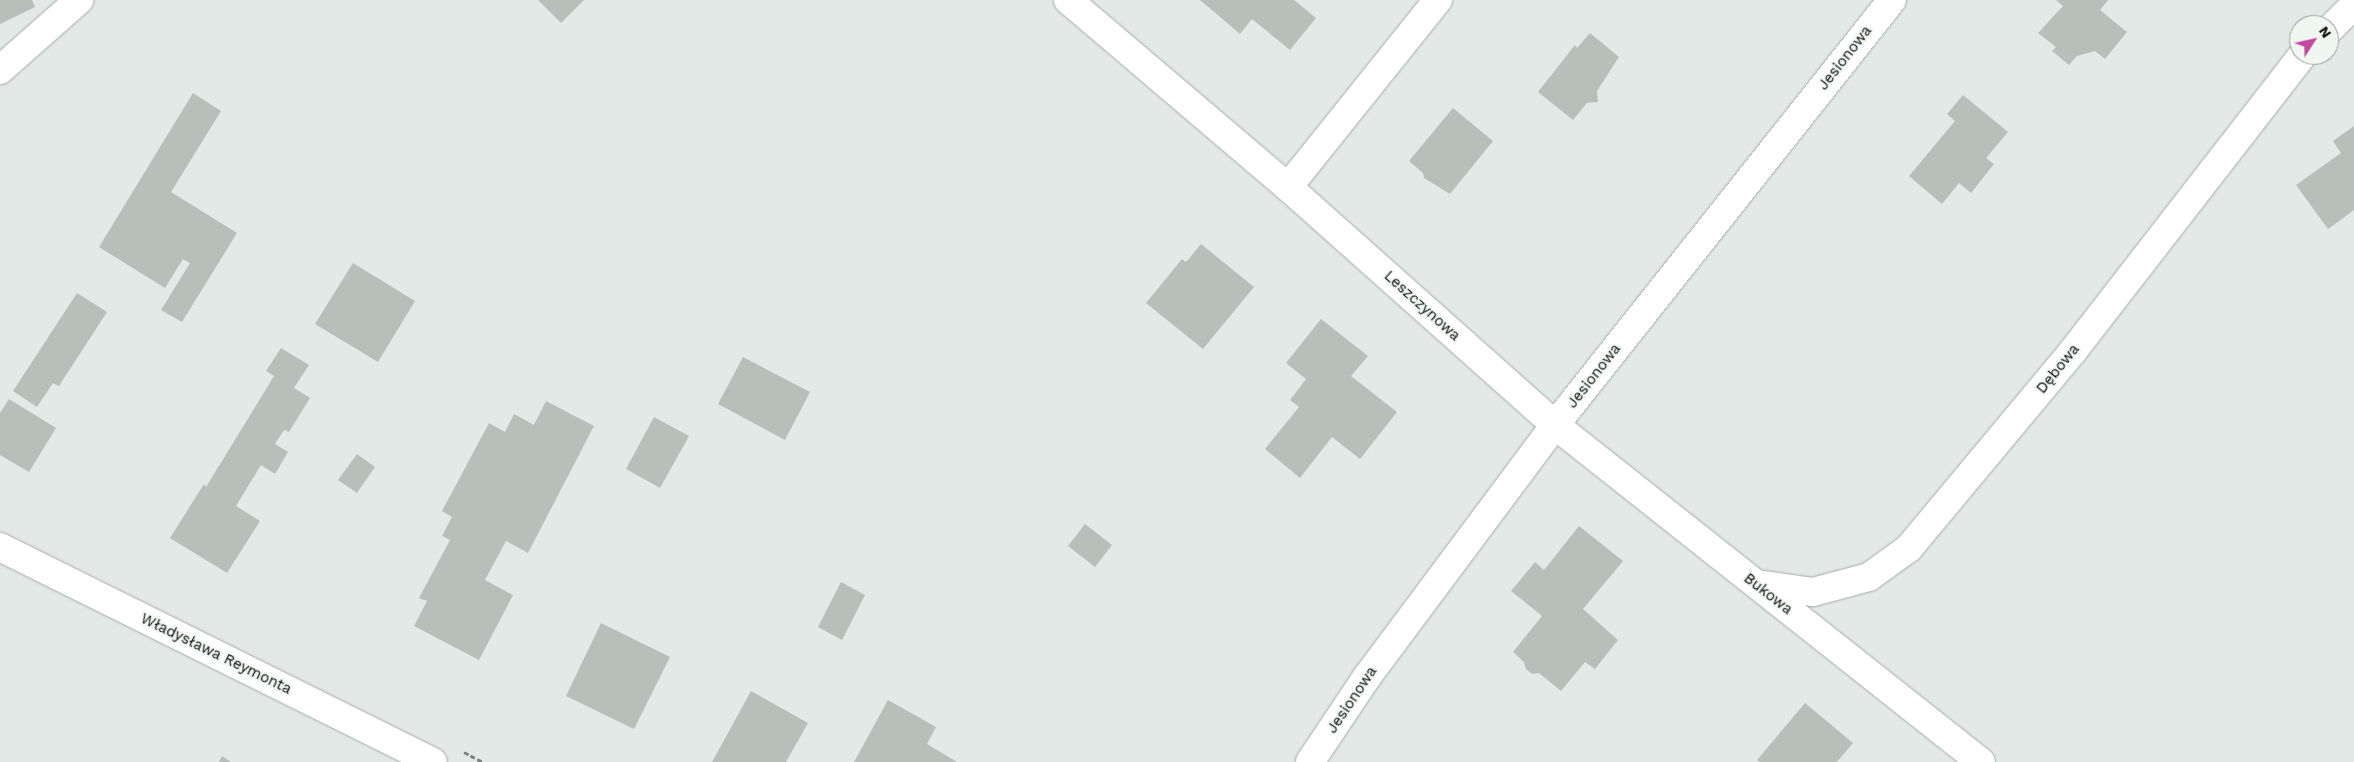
<!DOCTYPE html>
<html>
<head>
<meta charset="utf-8">
<style>
	body { margin:0 }
	#map { position:relative; width:2354px; height:762px; overflow:hidden; background:#e3e9e6; font-family:"Work Sans",sans-serif }
	div>[style] { position:absolute }
	.building>* { inset:0; background:#b8bfbb }
	.path>* { height:3px; margin-top:-1.5px; transform-origin:0; background:repeating-linear-gradient(90deg,#7d817f 0 5px,transparent 0 7.5px) }
	.roads { filter:drop-shadow(0 0 1px #a7ada9) drop-shadow(0 0 1px #a7ada9) }
	.minor>* { height:28px; margin:-14px; padding:0 14px; transform-origin:14px; border-radius:14px; background:#fff }
	span { translate:-50% -50%; white-space:nowrap; text-align:center; line-height:1.15; -webkit-text-stroke:4px #f0f7f3; paint-order:stroke }
	.street-label { font-size:15px; color:#0d0f0e }
	.north { position:absolute; left:2289px; top:15px; width:50px; height:50px; box-sizing:border-box; background:#f0f7f3; border:1px solid #959a97; border-radius:50%; rotate:55deg; font-size:14px; font-weight:700; line-height:20px; text-align:center; color:#0d0f0e }
	.north::after { content:''; display:block; margin:auto; width:18px; height:22px; background:#c1499e; clip-path:polygon(50% 0,100% 100%,50% 72%,0 100%) }
</style>
</head>
<body>
<div id="map">
	<div class="building">
		<div style="clip-path:polygon(0 0,32px 0,35px 7px,0 24px)"></div>
		<div style="clip-path:polygon(538px 0,584px 0,561px 23px)"></div>
		<div style="clip-path:polygon(1200px 0,1294px 0,1316px 18px,1290px 50px,1252px 19px,1240px 34px)"></div>
		<div style="clip-path:polygon(2056px 0,2108px 0,2100px 10px,2127px 32px,2105px 59px,2095px 51px,2077px 56px,2069px 65px,2052px 51px,2056px 47px,2038px 33px,2063px 6px)"></div>
		<div style="clip-path:polygon(1590px 33px,1619px 57px,1597px 91px,1598px 102px,1587px 103px,1573px 120px,1538px 92px,1575px 45px,1577px 48px)"></div>
		<div style="clip-path:polygon(193px 93px,221px 111px,171px 192px,237px 233px,182px 322px,161px 310px,190px 263px,183px 259px,165px 288px,99px 247px)"></div>
		<div style="clip-path:polygon(1963px 95px,2008px 132px,1986px 158px,1994px 164px,1971px 193px,1959px 183px,1942px 204px,1909px 176px,1955px 121px,1947px 114px)"></div>
		<div style="clip-path:polygon(1453px 108px,1493px 141px,1450px 194px,1424px 178px,1423px 173px,1409px 161px)"></div>
		<div style="clip-path:polygon(2354px 126px,2354px 210px,2328px 229px,2296px 185px,2341px 153px,2333px 141px)"></div>
		<div style="clip-path:polygon(1201px 244px,1254px 287px,1203px 349px,1146px 303px,1182px 259px,1186px 262px)"></div>
		<div style="clip-path:polygon(353px 263px,415px 301px,378px 362px,315px 324px)"></div>
		<div style="clip-path:polygon(77px 293px,107px 312px,59px 386px,53px 383px,37px 407px,13px 391px)"></div>
		<div style="clip-path:polygon(1321px 319px,1368px 356px,1351px 376px,1397px 412px,1360px 459px,1332px 437px,1300px 478px,1265px 449px,1299px 407px,1290px 400px,1306px 379px,1286px 363px)"></div>
		<div style="clip-path:polygon(281px 348px,309px 365px,294px 388px,310px 398px,289px 432px,284px 430px,275px 444px,288px 452px,275px 474px,261px 465px,236px 506px,260px 521px,227px 573px,170px 538px,204px 484px,206px 487px,274px 376px,266px 371px)"></div>
		<div style="clip-path:polygon(743px 357px,810px 392px,785px 440px,718px 404px)"></div>
		<div style="clip-path:polygon(9px 399px,56px 428px,29px 472px,0 455px,0 413px)"></div>
		<div style="clip-path:polygon(546px 401px,594px 426px,528px 553px,506px 541px,485px 580px,513px 595px,479px 660px,414px 626px,427px 601px,419px 598px,450px 540px,442px 536px,452px 517px,442px 511px,489px 423px,505px 432px,514px 414px,534px 425px)"></div>
		<div style="clip-path:polygon(654px 417px,689px 436px,660px 488px,626px 469px)"></div>
		<div style="clip-path:polygon(357px 454px,375px 467px,357px 493px,338px 480px)"></div>
		<div style="clip-path:polygon(1085px 524px,1112px 545px,1095px 567px,1068px 546px)"></div>
		<div style="clip-path:polygon(1579px 526px,1623px 561px,1583px 609px,1618px 640px,1595px 669px,1585px 662px,1561px 691px,1539px 673px,1532px 674px,1526px 669px,1524px 662px,1513px 652px,1542px 616px,1511px 591px,1535px 562px,1544px 570px)"></div>
		<div style="clip-path:polygon(841px 582px,865px 595px,842px 640px,818px 627px)"></div>
		<div style="clip-path:polygon(601px 623px,670px 657px,634px 729px,566px 696px)"></div>
		<div style="clip-path:polygon(751px 691px,808px 723px,786px 762px,712px 762px)"></div>
		<div style="clip-path:polygon(888px 700px,936px 727px,927px 744px,957px 762px,854px 762px)"></div>
		<div style="clip-path:polygon(1805px 703px,1853px 743px,1837px 762px,1760px 762px,1757px 760px)"></div>
		<div style="clip-path:polygon(222px 756px,231px 762px,219px 762px)"></div>
	</div>
	<div class="path">
		<div style="left:464px;top:752px;width:21px;rotate:28deg"></div>
	</div>
	<div class="roads">
		<div class="minor">
			<div style="left:1068px;top:0;width:289px;rotate:40.4deg"></div>
			<div style="left:1288px;top:187px;width:358px;rotate:41.7deg"></div>
			<div style="left:1555px;top:425px;width:543px;rotate:38.35deg"></div>
			<div style="left:2329px;top:30px;width:35px;rotate:-45deg"></div>
			<div style="left:0;top:70px;width:106px;rotate:-41.5deg"></div>
			<div style="left:1288px;top:187px;width:240px;rotate:-51.3deg"></div>
			<div style="left:0;top:547px;width:483px;rotate:26.4deg"></div>
			<div style="left:1757px;top:584px;width:57px;rotate:8.1deg"></div>
			<div style="left:1813px;top:592px;width:58px;rotate:-15deg"></div>
			<div style="left:1869px;top:577px;width:49px;rotate:-35.9deg"></div>
			<div style="left:1909px;top:548px;width:256px;rotate:-50.2deg"></div>
			<div style="left:2073px;top:351px;width:375px;rotate:-52.2deg"></div>
			<div style="left:1310px;top:762px;width:102px;rotate:-56.2deg"></div>
			<div style="left:1367px;top:677px;width:314px;rotate:-53.3deg"></div>
			<div style="left:1555px;top:425px;width:542px;rotate:-51.59deg"></div>
		</div>
	</div>
	<div class="street-label">
		<span style="left:1845px;top:58px;rotate:-52deg">Jesionowa</span>
		<span style="left:1422px;top:306px;rotate:42deg">Leszczynowa</span>
		<span style="left:2058px;top:369px;rotate:-51deg">Dębowa</span>
		<span style="left:1594px;top:376px;rotate:-52deg">Jesionowa</span>
		<span style="left:1768px;top:594px;rotate:38deg">Bukowa</span>
		<span style="left:216px;top:654px;rotate:26deg">Władysława Reymonta</span>
		<span style="left:1352px;top:700px;rotate:-56deg">Jesionowa</span>
	</div>
	<div class="north">N</div>
</div>
</body>
</html>
